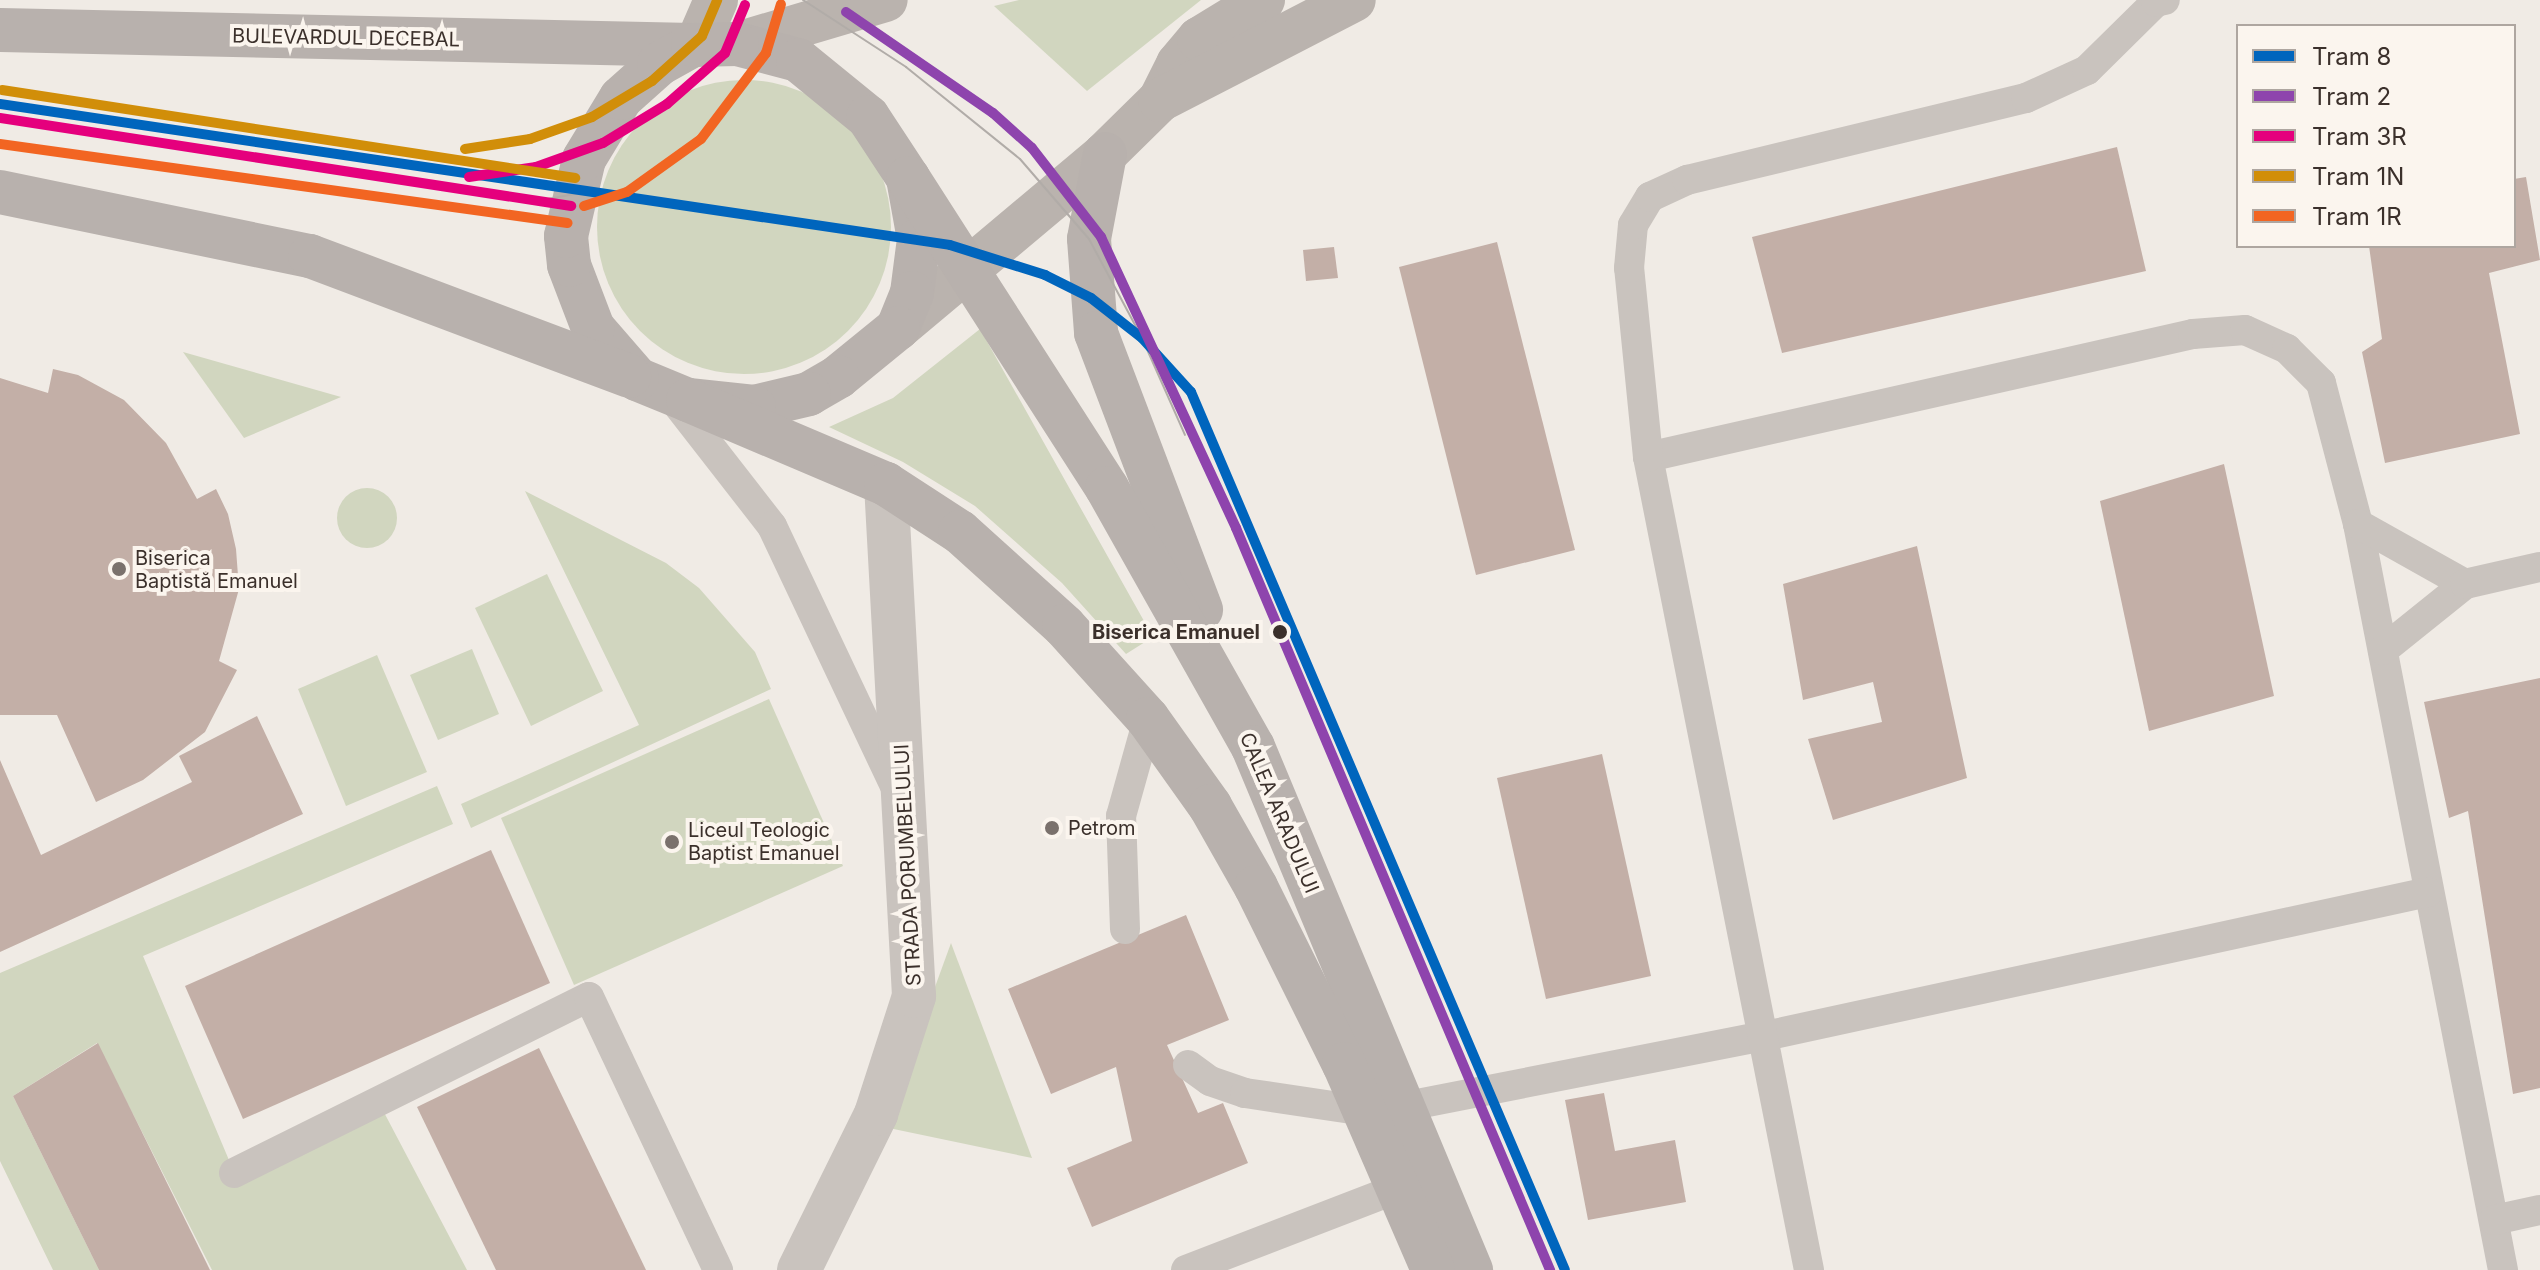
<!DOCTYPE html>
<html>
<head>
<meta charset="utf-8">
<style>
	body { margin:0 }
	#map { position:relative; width:2540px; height:1270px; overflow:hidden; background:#f0ebe5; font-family:Inter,sans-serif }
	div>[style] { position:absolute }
	.green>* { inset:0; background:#d1d6bf }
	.round { border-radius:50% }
	.building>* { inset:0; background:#c3afa7 }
	.lane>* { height:30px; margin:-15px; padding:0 15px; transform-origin:15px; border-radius:15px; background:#c9c3be }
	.street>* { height:44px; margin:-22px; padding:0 22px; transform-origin:22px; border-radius:22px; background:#c9c3be }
	.secondary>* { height:44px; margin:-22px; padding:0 22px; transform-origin:22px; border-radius:22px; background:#bab3ae }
	.primary>* { height:44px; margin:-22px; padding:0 22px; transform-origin:22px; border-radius:22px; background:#b8b1ad }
	.tram>* { height:2px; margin:-1px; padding:0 1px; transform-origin:1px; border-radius:1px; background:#b1aca8 }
	.tram-1>* { height:10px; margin:-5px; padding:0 5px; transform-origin:5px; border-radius:5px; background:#0065bd }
	.tram-2>* { height:10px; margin:-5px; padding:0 5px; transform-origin:5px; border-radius:5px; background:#8e44ad }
	.tram-3>* { height:10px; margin:-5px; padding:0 5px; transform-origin:5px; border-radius:5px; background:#e5007d }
	.tram-4>* { height:10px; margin:-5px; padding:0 5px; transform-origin:5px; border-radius:5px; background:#d18e09 }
	.tram-5>* { height:10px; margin:-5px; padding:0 5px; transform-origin:5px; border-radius:5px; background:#f26522 }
	.dots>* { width:22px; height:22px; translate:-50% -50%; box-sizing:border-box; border:4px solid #fbf5ee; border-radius:50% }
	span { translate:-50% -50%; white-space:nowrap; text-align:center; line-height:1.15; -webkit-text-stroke:8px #fbf5ee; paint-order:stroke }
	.street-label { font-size:20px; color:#3b302b }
	.poi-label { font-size:20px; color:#3b302b }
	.left { translate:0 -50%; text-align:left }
	.stop-label { font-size:20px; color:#3b302b; font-weight:700 }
	.right { translate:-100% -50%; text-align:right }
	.legend { position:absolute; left:2236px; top:24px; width:280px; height:224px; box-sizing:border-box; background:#fbf5ee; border:2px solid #aea6a0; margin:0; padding:10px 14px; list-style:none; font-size:24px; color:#3b302b }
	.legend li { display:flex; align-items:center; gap:16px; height:40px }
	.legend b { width:40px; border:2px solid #aea6a0 }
</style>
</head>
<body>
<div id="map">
	<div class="green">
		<div style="clip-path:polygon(1019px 0,1201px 0,1087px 91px,994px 6px)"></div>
		<div class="round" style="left:597px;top:80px;width:294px;height:294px"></div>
		<div style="clip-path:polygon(980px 329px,1153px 637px,1126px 654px,1062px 583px,975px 506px,903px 462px,829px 427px,893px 398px)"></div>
		<div style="clip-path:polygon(183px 352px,341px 397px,244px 438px)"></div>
		<div class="round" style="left:337px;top:488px;width:60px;height:60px"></div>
		<div style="clip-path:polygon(525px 491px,666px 563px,699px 588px,755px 652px,771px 689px,471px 828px,461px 804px,639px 725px)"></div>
		<div style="clip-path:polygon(547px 574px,603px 691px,531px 726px,475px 608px)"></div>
		<div style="clip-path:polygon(472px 649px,499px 714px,438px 740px,410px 675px)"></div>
		<div style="clip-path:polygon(377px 655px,427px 772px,346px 806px,298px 689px)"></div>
		<div style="clip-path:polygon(769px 699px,843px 866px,574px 985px,501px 818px)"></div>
		<div style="clip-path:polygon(437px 786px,453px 824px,143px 956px,234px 1172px,378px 1101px,467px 1270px,212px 1270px,97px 1043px,13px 1096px,99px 1270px,53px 1270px,0 1161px,0 973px)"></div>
		<div style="clip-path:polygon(951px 943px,1032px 1158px,884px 1127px)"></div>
	</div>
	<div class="building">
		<div style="clip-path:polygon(2117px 147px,2146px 271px,1782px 353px,1752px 237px)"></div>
		<div style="clip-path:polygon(2526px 177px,2540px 260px,2489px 273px,2520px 434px,2385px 463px,2362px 352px,2382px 339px,2369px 246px,2514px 246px,2514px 179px)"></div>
		<div style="clip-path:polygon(1497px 242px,1575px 550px,1476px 575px,1399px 267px)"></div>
		<div style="clip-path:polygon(1334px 247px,1338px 278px,1306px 281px,1303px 250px)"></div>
		<div style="clip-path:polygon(53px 369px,78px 375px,124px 400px,166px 443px,197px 499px,216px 489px,228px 514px,236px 549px,239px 589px,219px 661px,237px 670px,205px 732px,143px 780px,96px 802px,57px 715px,0 715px,0 378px,48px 393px)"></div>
		<div style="clip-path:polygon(2224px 464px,2274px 696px,2149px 731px,2100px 501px)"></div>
		<div style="clip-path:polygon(1917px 546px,1967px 778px,1833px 820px,1808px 739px,1882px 722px,1873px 682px,1803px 700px,1783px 584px)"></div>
		<div style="clip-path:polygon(2540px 678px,2540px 1088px,2513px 1094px,2468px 811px,2449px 818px,2424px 702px)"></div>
		<div style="clip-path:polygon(257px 716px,303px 814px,0 952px,0 760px,41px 855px,192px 782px,179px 756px)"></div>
		<div style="clip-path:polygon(1602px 754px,1651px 976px,1546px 999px,1497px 778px)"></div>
		<div style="clip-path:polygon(491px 850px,550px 983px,243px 1119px,185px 986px)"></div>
		<div style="clip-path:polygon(1186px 915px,1229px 1020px,1167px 1045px,1198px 1113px,1223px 1103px,1248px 1163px,1092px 1227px,1067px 1168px,1132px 1141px,1116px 1067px,1051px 1094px,1008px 989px)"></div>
		<div style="clip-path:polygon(98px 1043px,210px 1270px,99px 1270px,13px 1096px)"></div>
		<div style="clip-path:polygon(539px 1048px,646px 1270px,496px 1270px,417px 1107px)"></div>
		<div style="clip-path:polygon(1604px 1093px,1615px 1151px,1675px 1140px,1686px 1202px,1588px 1220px,1565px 1100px)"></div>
	</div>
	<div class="lane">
		<div style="left:670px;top:395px;width:166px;rotate:52.1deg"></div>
		<div style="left:772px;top:526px;width:290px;rotate:64.7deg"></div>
		<div style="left:1648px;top:457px;width:559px;rotate:-12.72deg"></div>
		<div style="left:2193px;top:334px;width:52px;rotate:-4.4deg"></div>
		<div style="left:2245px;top:330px;width:46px;rotate:24.3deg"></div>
		<div style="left:2287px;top:349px;width:48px;rotate:45deg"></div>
		<div style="left:2321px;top:383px;width:146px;rotate:75.3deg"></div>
		<div style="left:2358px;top:524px;width:760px;rotate:79deg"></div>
		<div style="left:2358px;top:524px;width:123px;rotate:29.3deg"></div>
		<div style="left:2383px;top:650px;width:105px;rotate:-38.8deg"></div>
		<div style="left:2465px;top:584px;width:77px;rotate:-12.8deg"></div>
		<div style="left:1125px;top:929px;width:113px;rotate:-92deg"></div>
		<div style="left:1121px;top:816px;width:101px;rotate:-74.4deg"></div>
		<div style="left:1188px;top:1065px;width:27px;rotate:36deg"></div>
		<div style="left:1210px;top:1081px;width:37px;rotate:19deg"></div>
		<div style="left:1245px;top:1093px;width:121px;rotate:8.5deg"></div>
		<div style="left:1365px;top:1111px;width:37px;rotate:-6deg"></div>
		<div style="left:1402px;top:1107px;width:370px;rotate:-11.1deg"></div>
		<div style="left:1765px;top:1036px;width:678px;rotate:-12.25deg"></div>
		<div style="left:234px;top:1173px;width:396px;rotate:-26.4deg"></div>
		<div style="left:589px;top:997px;width:302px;rotate:64.7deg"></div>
		<div style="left:2494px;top:1220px;width:47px;rotate:-12.3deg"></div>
		<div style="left:1186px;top:1270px;width:228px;rotate:-21.1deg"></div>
		<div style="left:1809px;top:1270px;width:829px;rotate:-101.2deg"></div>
		<div style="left:1648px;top:457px;width:190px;rotate:-95.7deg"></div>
		<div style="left:1629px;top:268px;width:43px;rotate:-84.7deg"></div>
		<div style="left:1633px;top:225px;width:33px;rotate:-59deg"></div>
		<div style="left:1650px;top:197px;width:41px;rotate:-24.7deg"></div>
		<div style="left:1687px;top:180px;width:349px;rotate:-13.6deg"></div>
		<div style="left:2026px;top:98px;width:67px;rotate:-24.7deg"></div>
		<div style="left:2087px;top:70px;width:97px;rotate:-44.6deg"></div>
		<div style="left:2156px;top:2px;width:9px;rotate:-13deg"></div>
	</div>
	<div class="street">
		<div style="left:799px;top:1270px;width:174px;rotate:-63.7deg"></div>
		<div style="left:876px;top:1114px;width:124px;rotate:-72.1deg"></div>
		<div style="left:914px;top:996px;width:513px;rotate:-93.13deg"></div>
	</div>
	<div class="secondary">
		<div style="left:697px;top:44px;width:48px;rotate:-66.6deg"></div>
		<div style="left:737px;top:44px;width:155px;rotate:-16.5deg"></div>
		<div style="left:1160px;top:100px;width:40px;rotate:-63.4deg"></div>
		<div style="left:1178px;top:64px;width:33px;rotate:-50deg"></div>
		<div style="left:1199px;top:39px;width:75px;rotate:-31.4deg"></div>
		<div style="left:898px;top:328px;width:270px;rotate:-40deg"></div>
		<div style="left:1105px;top:154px;width:77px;rotate:-44.5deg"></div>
		<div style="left:1160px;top:100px;width:218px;rotate:-27.3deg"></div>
	</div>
	<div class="primary">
		<div style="left:0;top:30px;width:693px;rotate:1.24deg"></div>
		<div style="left:737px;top:44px;width:63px;rotate:14.7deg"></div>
		<div style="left:798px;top:60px;width:90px;rotate:39.2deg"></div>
		<div style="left:868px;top:117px;width:73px;rotate:56.7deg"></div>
		<div style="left:908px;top:178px;width:62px;rotate:79.8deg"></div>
		<div style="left:919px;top:239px;width:54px;rotate:97.4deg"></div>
		<div style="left:912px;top:293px;width:38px;rotate:112deg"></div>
		<div style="left:898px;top:328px;width:77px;rotate:140.8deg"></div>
		<div style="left:838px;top:377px;width:34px;rotate:150deg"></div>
		<div style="left:809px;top:394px;width:57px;rotate:166.7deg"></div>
		<div style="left:754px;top:407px;width:66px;rotate:-173.9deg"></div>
		<div style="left:688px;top:400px;width:55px;rotate:-157.6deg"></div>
		<div style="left:637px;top:379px;width:67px;rotate:-130.8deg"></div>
		<div style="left:593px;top:328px;width:67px;rotate:-110.9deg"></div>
		<div style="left:569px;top:265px;width:29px;rotate:-96deg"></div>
		<div style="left:566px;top:236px;width:79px;rotate:-76.8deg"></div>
		<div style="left:584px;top:159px;width:71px;rotate:-58.8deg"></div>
		<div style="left:621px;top:98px;width:51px;rotate:-41.8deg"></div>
		<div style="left:659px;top:64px;width:39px;rotate:-29deg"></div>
		<div style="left:693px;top:45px;width:44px;rotate:-1.3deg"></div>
		<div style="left:1105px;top:154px;width:86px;rotate:100.7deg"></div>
		<div style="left:1089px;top:239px;width:94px;rotate:85.7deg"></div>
		<div style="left:1096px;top:333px;width:296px;rotate:69.2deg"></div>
		<div style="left:908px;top:178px;width:368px;rotate:57.3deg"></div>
		<div style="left:1107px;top:488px;width:297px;rotate:60.6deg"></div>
		<div style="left:1253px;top:747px;width:567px;rotate:67.37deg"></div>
		<div style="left:0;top:192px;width:317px;rotate:11.7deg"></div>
		<div style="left:310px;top:256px;width:341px;rotate:20.6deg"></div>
		<div style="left:688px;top:400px;width:215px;rotate:23deg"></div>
		<div style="left:886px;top:484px;width:88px;rotate:33deg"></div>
		<div style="left:960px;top:532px;width:140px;rotate:42.1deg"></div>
		<div style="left:1064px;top:626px;width:125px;rotate:47.9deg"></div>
		<div style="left:1148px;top:719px;width:107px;rotate:54.5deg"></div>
		<div style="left:1210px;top:806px;width:93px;rotate:60.4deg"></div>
		<div style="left:1256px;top:887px;width:198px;rotate:63.6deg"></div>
		<div style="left:1344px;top:1064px;width:224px;rotate:66.6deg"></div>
	</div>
	<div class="tram">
		<div style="left:803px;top:0;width:123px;rotate:33deg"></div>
		<div style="left:906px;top:67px;width:146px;rotate:38.9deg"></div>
		<div style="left:1020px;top:159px;width:106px;rotate:49.2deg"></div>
		<div style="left:1089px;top:239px;width:112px;rotate:61.8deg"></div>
		<div style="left:1142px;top:338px;width:106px;rotate:66.1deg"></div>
		<div style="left:526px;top:203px;width:55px;rotate:-10.5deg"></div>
	</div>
	<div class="tram-1">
		<div style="left:0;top:104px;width:960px;rotate:8.44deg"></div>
		<div style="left:950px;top:245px;width:100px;rotate:17.5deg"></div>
		<div style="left:1045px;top:275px;width:51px;rotate:26.6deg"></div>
		<div style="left:1091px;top:298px;width:65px;rotate:38.1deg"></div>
		<div style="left:1142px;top:338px;width:73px;rotate:47.8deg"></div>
		<div style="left:1191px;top:392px;width:954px;rotate:66.93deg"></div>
	</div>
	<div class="tram-2">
		<div style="left:846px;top:12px;width:178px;rotate:34.5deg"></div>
		<div style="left:993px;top:113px;width:52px;rotate:41.9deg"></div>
		<div style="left:1032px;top:148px;width:113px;rotate:52.2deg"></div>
		<div style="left:1101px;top:237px;width:321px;rotate:65.1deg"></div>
		<div style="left:1236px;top:528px;width:806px;rotate:67.06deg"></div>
	</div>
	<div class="tram-3">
		<div style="left:0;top:118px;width:578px;rotate:8.76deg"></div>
		<div style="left:469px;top:177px;width:68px;rotate:-8.5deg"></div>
		<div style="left:536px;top:167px;width:71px;rotate:-19.7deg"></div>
		<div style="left:603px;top:143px;width:75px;rotate:-31.4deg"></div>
		<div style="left:667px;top:104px;width:77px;rotate:-41.3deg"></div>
		<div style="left:725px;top:53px;width:52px;rotate:-67.4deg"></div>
	</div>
	<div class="tram-4">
		<div style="left:2px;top:90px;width:580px;rotate:8.73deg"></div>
		<div style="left:465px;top:149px;width:66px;rotate:-8.7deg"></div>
		<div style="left:530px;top:139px;width:66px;rotate:-19.5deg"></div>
		<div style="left:592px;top:117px;width:70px;rotate:-31deg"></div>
		<div style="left:652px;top:81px;width:67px;rotate:-42deg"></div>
		<div style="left:702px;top:36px;width:39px;rotate:-67deg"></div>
	</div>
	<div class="tram-5">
		<div style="left:0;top:144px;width:573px;rotate:7.92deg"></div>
		<div style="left:584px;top:206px;width:45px;rotate:-18deg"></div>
		<div style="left:627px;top:192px;width:91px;rotate:-35.6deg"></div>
		<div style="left:701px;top:139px;width:108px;rotate:-52.9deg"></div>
		<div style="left:766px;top:53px;width:51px;rotate:-73deg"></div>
	</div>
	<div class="dots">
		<div style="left:119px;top:569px;background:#7a716c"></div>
		<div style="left:1280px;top:632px;background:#3b302b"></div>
		<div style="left:1052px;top:828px;background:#7a716c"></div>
		<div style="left:672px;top:842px;background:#7a716c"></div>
	</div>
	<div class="street-label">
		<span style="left:346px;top:38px;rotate:1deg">BULEVARDUL DECEBAL</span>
		<span style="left:1279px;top:813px;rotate:67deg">CALEA ARADULUI</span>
		<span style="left:908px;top:865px;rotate:-93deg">STRADA PORUMBELULUI</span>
	</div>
	<div class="poi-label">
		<span class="left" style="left:135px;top:570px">Biserica<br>Baptistă Emanuel</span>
		<span class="left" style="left:1068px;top:828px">Petrom</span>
		<span class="left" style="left:688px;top:842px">Liceul Teologic<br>Baptist Emanuel</span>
	</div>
	<div class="stop-label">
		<span class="right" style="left:1260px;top:632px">Biserica Emanuel</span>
	</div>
	<ul class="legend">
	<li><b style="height:10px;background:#0065bd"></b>Tram 8</li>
	<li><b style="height:10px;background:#8e44ad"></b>Tram 2</li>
	<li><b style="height:10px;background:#e5007d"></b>Tram 3R</li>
	<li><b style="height:10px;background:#d18e09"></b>Tram 1N</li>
	<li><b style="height:10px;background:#f26522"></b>Tram 1R</li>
	</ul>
</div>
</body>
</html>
